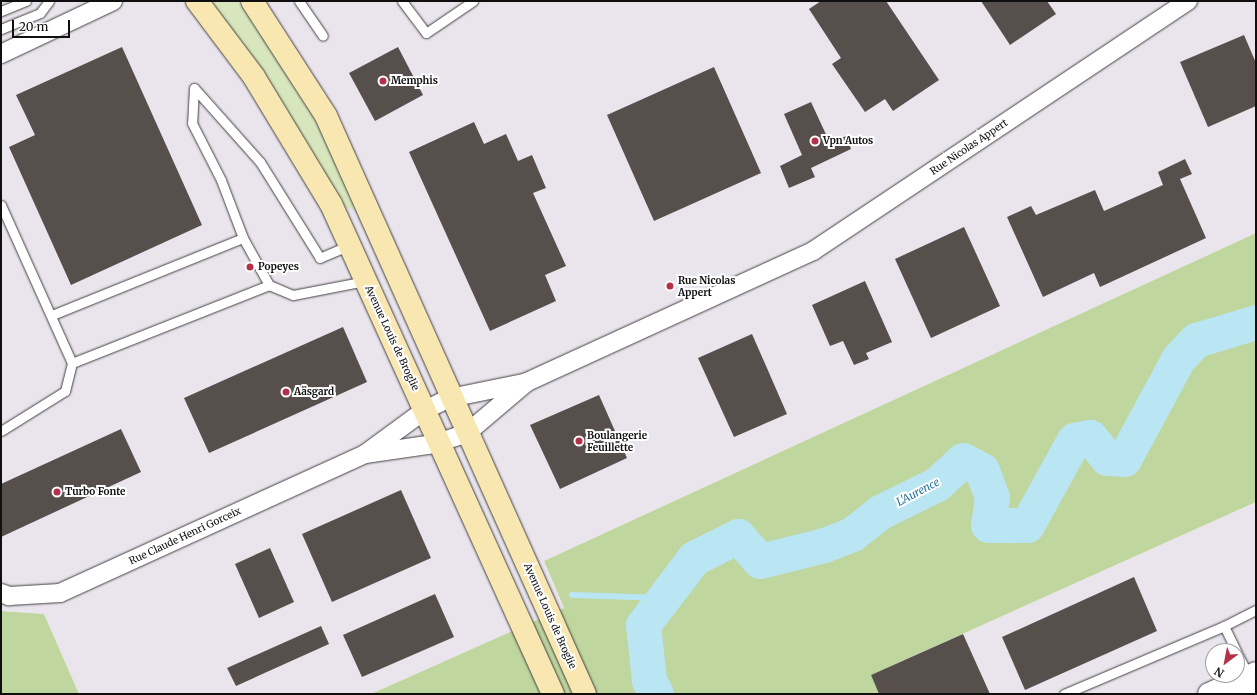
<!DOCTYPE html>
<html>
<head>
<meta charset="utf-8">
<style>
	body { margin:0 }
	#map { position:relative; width:1257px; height:695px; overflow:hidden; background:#fefaf2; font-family:Merriweather,serif }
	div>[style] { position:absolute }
	.industrial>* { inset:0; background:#eae4ed }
	.green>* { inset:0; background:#d8e6bd }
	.forest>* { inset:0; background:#bfd69e }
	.stream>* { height:6px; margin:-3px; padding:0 3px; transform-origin:3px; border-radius:3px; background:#bae5f2 }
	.river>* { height:35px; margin:-17.5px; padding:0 17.5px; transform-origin:17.5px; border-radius:17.5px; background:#bae5f2 }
	.building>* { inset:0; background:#574f4c }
	.roads { filter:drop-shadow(0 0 1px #424242) drop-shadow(0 0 1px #424242) }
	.service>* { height:9px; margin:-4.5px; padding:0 4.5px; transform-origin:4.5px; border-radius:4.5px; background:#fff }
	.minor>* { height:18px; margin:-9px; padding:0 9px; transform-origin:9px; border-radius:9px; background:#fff }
	.tertiary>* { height:22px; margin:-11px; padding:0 11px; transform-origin:11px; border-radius:11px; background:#fff }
	.secondary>* { height:22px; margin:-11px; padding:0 11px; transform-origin:11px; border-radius:11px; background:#f9e7b2 }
	.dots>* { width:11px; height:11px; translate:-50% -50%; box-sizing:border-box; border:2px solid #fff; border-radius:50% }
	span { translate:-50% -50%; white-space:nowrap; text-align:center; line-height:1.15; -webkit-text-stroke:4px #fff; paint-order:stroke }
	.poi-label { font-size:10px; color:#0f0f0f; font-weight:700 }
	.left { translate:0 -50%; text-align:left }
	.street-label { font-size:10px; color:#0f0f0f }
	.water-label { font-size:11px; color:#217498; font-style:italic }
	.frame { position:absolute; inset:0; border:2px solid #0f0f0f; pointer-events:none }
	.north { position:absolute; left:1205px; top:643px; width:40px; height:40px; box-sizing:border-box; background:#fff; border:1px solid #9f9f9f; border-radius:50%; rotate:212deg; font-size:11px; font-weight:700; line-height:16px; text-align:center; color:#0f0f0f }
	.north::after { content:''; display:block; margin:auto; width:14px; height:18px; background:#b53149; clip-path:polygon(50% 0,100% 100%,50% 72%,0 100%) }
	.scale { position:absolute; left:12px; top:20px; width:58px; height:18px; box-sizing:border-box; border:2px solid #0f0f0f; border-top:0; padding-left:5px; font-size:12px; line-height:14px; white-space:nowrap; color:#0f0f0f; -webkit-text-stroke:3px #fff; paint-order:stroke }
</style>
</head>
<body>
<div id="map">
	<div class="industrial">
		<div style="clip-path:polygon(1px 1px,1256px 1px,1256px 233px,544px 561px,564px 608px,371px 694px,79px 694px,44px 614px,1px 611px)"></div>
		<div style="clip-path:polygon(evenodd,1256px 502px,1256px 694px,879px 694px,871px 675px,1256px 502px,1213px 651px,1237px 651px,1237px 675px,1213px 675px,1213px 651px)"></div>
	</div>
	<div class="green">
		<div style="clip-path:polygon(207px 1px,236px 1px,255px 21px,313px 107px,355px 206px,353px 210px,342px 206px,292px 118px)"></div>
	</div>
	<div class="forest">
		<div style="clip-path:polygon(1256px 233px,1256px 502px,871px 675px,879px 694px,371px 694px,564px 608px,544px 561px)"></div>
		<div style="clip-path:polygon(1px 611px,44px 614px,79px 694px,1px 694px)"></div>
	</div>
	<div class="stream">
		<div style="left:572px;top:595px;width:92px;rotate:1.9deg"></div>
	</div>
	<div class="river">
		<div style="left:656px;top:694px;width:16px;rotate:-117deg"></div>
		<div style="left:649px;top:680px;width:55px;rotate:-96.2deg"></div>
		<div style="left:643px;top:625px;width:84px;rotate:-52.7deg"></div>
		<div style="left:694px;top:558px;width:49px;rotate:-26.6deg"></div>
		<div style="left:738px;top:536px;width:33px;rotate:49deg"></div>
		<div style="left:760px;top:561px;width:66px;rotate:-14deg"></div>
		<div style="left:824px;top:545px;width:30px;rotate:-21deg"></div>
		<div style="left:852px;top:534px;width:36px;rotate:-38deg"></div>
		<div style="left:880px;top:512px;width:64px;rotate:-26.2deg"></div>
		<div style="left:937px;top:484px;width:35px;rotate:-43deg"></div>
		<div style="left:963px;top:460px;width:21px;rotate:28deg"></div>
		<div style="left:982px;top:470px;width:29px;rotate:70deg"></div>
		<div style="left:992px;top:497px;width:28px;rotate:98deg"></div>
		<div style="left:988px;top:525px;width:39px"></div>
		<div style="left:1027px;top:525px;width:97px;rotate:-61.1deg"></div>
		<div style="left:1074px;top:440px;width:16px;rotate:-11deg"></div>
		<div style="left:1090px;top:437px;width:27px;rotate:51deg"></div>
		<div style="left:1107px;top:458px;width:17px;rotate:3deg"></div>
		<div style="left:1124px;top:459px;width:114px;rotate:-61.6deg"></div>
		<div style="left:1178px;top:359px;width:26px;rotate:-47deg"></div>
		<div style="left:1196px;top:340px;width:63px;rotate:-16.7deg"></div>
	</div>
	<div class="building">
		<div style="clip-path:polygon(821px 1px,886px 1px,939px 80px,893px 111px,885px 99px,865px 112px,832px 64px,841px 58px,809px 9px)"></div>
		<div style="clip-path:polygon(981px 1px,1047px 1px,1056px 14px,1010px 45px)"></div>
		<div style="clip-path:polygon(1244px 35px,1256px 63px,1256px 106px,1208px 127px,1180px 62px)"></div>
		<div style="clip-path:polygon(122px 47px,202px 225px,71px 285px,9px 147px,35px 135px,16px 95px)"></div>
		<div style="clip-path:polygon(398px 47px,423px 95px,375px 121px,349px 73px)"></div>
		<div style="clip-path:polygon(714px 67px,761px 173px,654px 221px,607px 115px)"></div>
		<div style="clip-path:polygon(811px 102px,830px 143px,846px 136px,851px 149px,811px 168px,815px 177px,789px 188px,780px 166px,802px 155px,784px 114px)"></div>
		<div style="clip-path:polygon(474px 122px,484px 144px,506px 134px,518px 161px,532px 155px,546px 188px,533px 193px,566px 266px,545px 275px,556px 301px,490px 331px,409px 152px)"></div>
		<div style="clip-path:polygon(1185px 159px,1192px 174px,1180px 179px,1206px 238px,1100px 287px,1094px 273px,1043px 297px,1007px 217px,1031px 206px,1036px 215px,1095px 190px,1104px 211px,1163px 185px,1158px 172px)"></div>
		<div style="clip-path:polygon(964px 227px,1000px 306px,931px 338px,895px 259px)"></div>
		<div style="clip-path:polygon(865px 281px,892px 342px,866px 353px,869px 359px,854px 365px,843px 341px,830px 346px,812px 305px)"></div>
		<div style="clip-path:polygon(343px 327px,367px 382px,209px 453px,184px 398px)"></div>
		<div style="clip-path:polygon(752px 334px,787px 414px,734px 437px,698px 358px)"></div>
		<div style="clip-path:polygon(599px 395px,627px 458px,560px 489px,530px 425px)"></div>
		<div style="clip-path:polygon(121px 429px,141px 472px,1px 537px,1px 484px)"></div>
		<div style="clip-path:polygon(401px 490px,431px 558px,332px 602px,302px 534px)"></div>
		<div style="clip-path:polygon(270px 548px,294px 602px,259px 618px,235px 564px)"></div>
		<div style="clip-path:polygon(1134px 577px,1157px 631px,1025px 690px,1002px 637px)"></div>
		<div style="clip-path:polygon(435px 594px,454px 637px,362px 677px,343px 635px)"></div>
		<div style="clip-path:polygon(321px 626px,329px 644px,236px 686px,227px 668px)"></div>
		<div style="clip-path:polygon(963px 634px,990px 694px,879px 694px,871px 675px)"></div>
	</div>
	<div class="roads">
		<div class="service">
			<div style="left:299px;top:1px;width:42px;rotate:55.6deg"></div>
			<div style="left:402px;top:1px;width:40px;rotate:53deg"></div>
			<div style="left:426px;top:33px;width:57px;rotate:-34.2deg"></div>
			<div style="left:1px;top:11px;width:27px;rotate:-22deg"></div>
			<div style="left:1px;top:29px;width:42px;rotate:-22.3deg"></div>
			<div style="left:40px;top:13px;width:15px;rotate:-53deg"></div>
			<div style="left:1px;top:205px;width:173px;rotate:65.8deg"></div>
			<div style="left:72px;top:363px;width:29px;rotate:104deg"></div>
			<div style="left:65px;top:391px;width:75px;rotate:148deg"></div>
			<div style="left:350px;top:245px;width:33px;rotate:157deg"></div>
			<div style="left:320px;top:258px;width:113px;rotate:-122deg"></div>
			<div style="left:260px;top:162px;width:99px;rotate:-131.7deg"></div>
			<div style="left:194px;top:88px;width:35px;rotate:93deg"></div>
			<div style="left:192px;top:123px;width:64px;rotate:63deg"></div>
			<div style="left:221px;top:180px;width:62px;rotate:69.2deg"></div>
			<div style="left:243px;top:238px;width:54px;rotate:61deg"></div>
			<div style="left:269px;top:285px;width:26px;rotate:23deg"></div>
			<div style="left:293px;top:295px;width:73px;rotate:-11deg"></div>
			<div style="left:52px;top:315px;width:206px;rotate:-22deg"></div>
			<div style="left:72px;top:363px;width:212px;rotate:-21.6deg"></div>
			<div style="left:1224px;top:626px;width:36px;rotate:-27deg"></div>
			<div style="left:1237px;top:653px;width:27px;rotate:63deg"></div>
			<div style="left:1064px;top:694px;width:174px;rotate:-23deg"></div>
			<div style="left:1224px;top:626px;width:28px;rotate:64deg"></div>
		</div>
		<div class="minor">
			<div style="left:1px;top:54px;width:124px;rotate:-25.3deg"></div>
			<div style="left:365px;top:454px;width:70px;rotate:-8.2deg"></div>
			<div style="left:434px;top:444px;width:35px;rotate:-18deg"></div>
			<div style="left:467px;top:433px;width:79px;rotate:-40.4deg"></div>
			<div style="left:527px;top:382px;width:315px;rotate:-24.6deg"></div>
			<div style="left:813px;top:251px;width:451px;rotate:-33.7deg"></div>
			<div style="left:1px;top:593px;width:9px;rotate:21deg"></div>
			<div style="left:9px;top:596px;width:51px;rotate:-3.4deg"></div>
			<div style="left:60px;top:593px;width:335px;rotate:-24.5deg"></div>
			<div style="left:365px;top:454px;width:74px;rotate:-36.3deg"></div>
			<div style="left:425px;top:410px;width:28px;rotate:-26deg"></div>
			<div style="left:450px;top:398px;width:76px;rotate:-11.5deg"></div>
		</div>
		<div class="tertiary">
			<div style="left:1209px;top:694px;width:51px;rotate:-24.1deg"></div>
			<div style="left:1249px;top:694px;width:8px;rotate:-23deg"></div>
		</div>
		<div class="secondary">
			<div style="left:197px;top:1px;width:95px;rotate:53.1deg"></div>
			<div style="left:254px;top:77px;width:149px;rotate:58.8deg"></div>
			<div style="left:331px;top:204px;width:538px;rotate:65.63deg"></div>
			<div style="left:252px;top:1px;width:137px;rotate:57.2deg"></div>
			<div style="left:326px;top:116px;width:633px;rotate:65.86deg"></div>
		</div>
	</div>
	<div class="dots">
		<div style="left:383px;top:81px;background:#b53149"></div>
		<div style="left:815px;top:141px;background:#b53149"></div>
		<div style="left:250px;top:267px;background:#b53149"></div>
		<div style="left:670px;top:286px;background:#b53149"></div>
		<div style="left:286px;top:392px;background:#b53149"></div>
		<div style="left:579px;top:441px;background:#b53149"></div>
		<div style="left:57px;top:492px;background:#b53149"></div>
	</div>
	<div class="poi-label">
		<span class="left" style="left:391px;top:81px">Memphis</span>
		<span class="left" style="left:823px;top:141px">Vpn Autos</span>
		<span class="left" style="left:258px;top:267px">Popeyes</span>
		<span class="left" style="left:678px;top:286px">Rue Nicolas<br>Appert</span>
		<span class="left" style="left:294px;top:392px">Aäsgard</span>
		<span class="left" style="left:587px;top:441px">Boulangerie<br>Feuillette</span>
		<span class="left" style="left:65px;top:492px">Turbo Fonte</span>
	</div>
	<div class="street-label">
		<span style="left:969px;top:147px;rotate:-34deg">Rue Nicolas Appert</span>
		<span style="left:392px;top:338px;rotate:65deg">Avenue Louis de Broglie</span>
		<span style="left:185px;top:536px;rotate:-25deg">Rue Claude Henri Gorceix</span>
		<span style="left:550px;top:616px;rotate:66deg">Avenue Louis de Broglie</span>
	</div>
	<div class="water-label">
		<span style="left:918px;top:492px;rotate:-28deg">L'Aurence</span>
	</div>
	<div class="frame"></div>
	<div class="north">N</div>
	<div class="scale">20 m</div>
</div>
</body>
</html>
